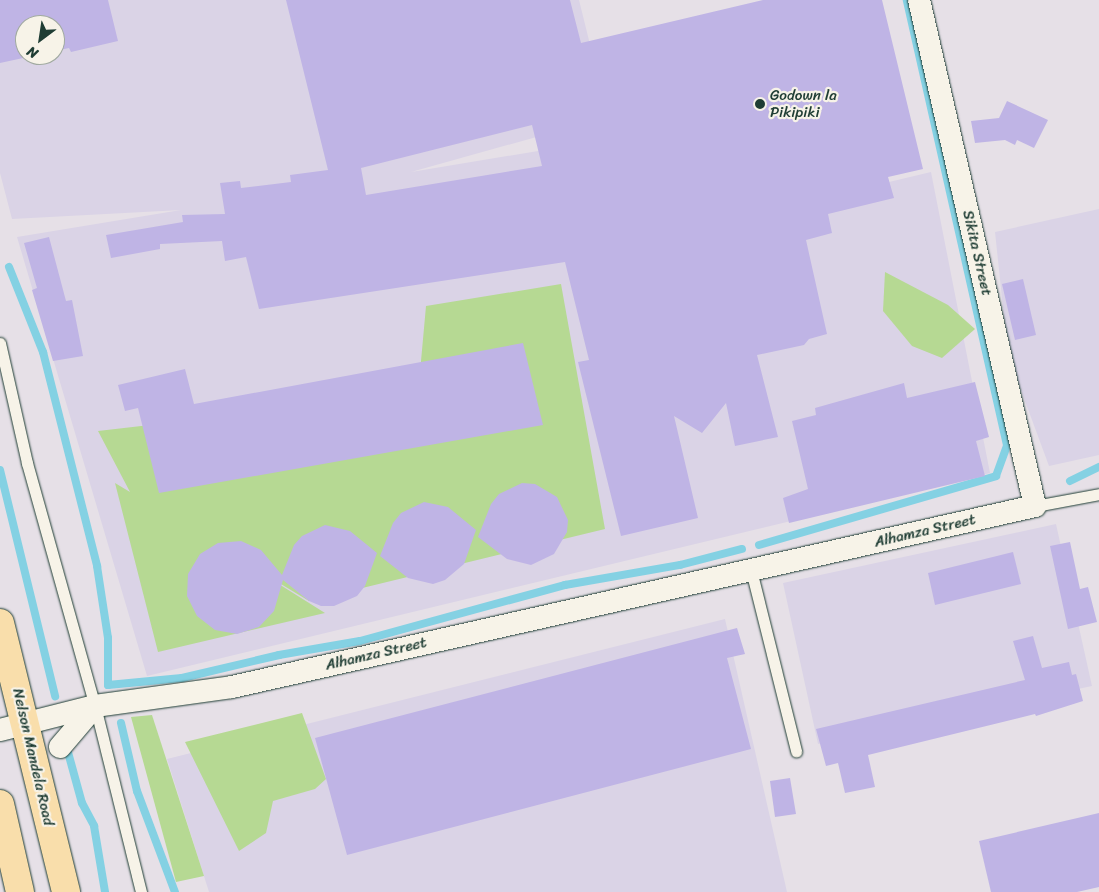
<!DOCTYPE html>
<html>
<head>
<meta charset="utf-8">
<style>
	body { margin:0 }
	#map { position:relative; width:1099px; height:892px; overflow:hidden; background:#e6e0e7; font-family:Sriracha,sans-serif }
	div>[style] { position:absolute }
	.built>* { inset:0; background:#dad3e6 }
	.green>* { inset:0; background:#b6d993 }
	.stream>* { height:8px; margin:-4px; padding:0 4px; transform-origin:4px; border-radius:4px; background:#84d1e3 }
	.building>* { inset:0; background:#bfb4e5 }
	.roads { filter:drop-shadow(0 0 1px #1f3d34) drop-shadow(0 0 1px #1f3d34) }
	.lane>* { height:11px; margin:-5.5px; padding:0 5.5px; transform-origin:5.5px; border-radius:5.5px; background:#f7f3e8 }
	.street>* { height:22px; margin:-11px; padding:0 11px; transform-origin:11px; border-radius:11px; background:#f7f3e8 }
	.primary>* { height:28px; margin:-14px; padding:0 14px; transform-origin:14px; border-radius:14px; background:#f9deab }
	.dots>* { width:14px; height:14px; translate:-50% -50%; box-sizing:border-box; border:2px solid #f7f3e8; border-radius:50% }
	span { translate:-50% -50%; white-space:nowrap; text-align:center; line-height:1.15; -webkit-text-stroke:4.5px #f7f3e8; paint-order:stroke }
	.poi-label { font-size:15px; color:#1f3d34 }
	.left { translate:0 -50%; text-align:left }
	.street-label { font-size:15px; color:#1f3d34 }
	.north { position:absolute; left:15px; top:15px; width:50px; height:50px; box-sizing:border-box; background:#f7f3e8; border:1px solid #a1aaa0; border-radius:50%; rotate:211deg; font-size:14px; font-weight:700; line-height:20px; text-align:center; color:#1f3d34 }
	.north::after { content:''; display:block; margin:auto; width:18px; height:22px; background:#1f3d34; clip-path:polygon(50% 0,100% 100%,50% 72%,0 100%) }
</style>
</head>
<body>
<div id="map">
	<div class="built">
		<div style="clip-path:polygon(evenodd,0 0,579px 0,608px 117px,411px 172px,604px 140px,641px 241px,931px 172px,990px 473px,147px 676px,17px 237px,181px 210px,12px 219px,0 173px,0 0,25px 25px,55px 25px,55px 55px,25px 55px,25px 25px)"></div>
		<div style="clip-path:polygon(1099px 209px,1099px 455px,1049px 466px,1008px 355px,995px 232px)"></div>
		<div style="clip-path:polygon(1056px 524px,1092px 686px,818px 744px,783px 583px)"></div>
		<div style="clip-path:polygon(725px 619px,787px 892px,209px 892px,167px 759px)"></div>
	</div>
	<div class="green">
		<div style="clip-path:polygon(885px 272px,948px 305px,975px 329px,942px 358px,912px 346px,883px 311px)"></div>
		<div style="clip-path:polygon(561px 284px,605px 529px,309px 601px,223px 549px,325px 613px,158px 652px,115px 483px,130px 492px,98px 431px,418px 394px,426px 306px)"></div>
		<div style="clip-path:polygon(302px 713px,326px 779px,315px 789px,273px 801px,266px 833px,239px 851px,185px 742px)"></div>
		<div style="clip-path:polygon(152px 715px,204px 876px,176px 882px,131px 717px)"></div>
	</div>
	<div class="stream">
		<div style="left:9px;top:267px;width:92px;rotate:68.2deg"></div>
		<div style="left:43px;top:352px;width:221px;rotate:75.8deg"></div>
		<div style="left:97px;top:566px;width:73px;rotate:81.3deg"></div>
		<div style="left:108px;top:638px;width:47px;rotate:90deg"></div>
		<div style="left:108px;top:685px;width:74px;rotate:-5.4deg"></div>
		<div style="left:182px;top:678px;width:100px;rotate:-13.3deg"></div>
		<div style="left:279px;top:655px;width:82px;rotate:-9.8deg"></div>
		<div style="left:360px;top:641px;width:213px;rotate:-15.3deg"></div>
		<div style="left:565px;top:585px;width:117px;rotate:-9.9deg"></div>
		<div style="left:680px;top:565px;width:64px;rotate:-14.5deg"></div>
		<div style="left:0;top:470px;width:233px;rotate:76.3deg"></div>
		<div style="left:1070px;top:481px;width:32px;rotate:-26deg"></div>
		<div style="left:759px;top:545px;width:247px;rotate:-16.2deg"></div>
		<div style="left:996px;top:476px;width:33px;rotate:-70deg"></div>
		<div style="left:1007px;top:445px;width:456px;rotate:-102.7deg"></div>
		<div style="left:121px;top:723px;width:70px;rotate:76.8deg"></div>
		<div style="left:137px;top:791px;width:108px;rotate:69.4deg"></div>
		<div style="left:66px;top:745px;width:60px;rotate:74.6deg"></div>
		<div style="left:82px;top:803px;width:26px;rotate:62deg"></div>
		<div style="left:94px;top:826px;width:67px;rotate:80.5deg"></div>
	</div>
	<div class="building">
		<div style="clip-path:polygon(0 0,108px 0,118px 41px,71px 52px,69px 48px,55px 51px,55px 25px,25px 25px,25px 55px,37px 55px,0 63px)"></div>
		<div style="clip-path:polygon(evenodd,286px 0,570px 0,581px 43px,763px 0,882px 0,923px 169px,888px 177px,894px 198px,828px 214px,832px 233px,806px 240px,827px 334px,809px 339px,804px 345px,757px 355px,778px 437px,735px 446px,726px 403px,702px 433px,674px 416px,698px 518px,621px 536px,578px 362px,589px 360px,565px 262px,259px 309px,246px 257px,225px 261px,222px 241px,160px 244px,160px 249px,111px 258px,106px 235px,183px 222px,182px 215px,225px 214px,220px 183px,240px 181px,241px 188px,291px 182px,290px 175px,328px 170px,286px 0,532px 125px,542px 166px,366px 195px,361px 168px,532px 125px)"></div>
		<div style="clip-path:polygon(1007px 101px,1048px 120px,1034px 148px,1017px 140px,1015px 145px,1005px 140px,975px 143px,971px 121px,999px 118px)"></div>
		<div style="clip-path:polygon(49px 237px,66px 301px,72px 300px,83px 356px,53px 361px,32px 290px,37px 288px,24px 243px)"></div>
		<div style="clip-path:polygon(1023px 279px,1036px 335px,1015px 340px,1002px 284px)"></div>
		<div style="clip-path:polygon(523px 343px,543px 425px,159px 493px,138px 408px,125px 411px,118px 385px,185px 369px,194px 404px)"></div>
		<div style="clip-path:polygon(975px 382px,989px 437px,976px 441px,985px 476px,789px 523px,783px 498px,808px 489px,792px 421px,816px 415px,815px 408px,904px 383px,907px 398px)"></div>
		<div style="clip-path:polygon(522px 483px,535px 484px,557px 497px,568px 520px,567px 532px,554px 554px,531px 565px,507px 559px,478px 537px,491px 504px,499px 494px)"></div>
		<div style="clip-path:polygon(424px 502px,448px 507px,476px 530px,464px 564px,445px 580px,433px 584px,408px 578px,380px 556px,393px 523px,401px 513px)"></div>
		<div style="clip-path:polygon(325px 525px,350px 531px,377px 553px,365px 586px,357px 596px,334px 606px,321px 606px,309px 601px,283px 580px,274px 611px,259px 627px,237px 634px,215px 630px,197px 616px,187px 596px,188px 574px,200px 554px,218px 543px,241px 541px,261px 550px,282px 575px,294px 545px,302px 536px)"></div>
		<div style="clip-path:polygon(1070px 542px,1080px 589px,1088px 587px,1097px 622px,1068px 629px,1050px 546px)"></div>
		<div style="clip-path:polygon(1013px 552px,1021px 584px,935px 605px,928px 573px)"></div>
		<div style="clip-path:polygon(737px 628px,745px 654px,727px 658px,751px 749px,347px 855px,315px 738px)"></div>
		<div style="clip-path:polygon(1033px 636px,1042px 668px,1069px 662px,1072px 675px,1076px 674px,1083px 701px,1036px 716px,1035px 714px,868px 755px,875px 787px,845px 793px,838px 763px,826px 766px,816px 729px,1025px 680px,1013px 641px)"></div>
		<div style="clip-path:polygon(790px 778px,796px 814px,775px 817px,770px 781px)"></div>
		<div style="clip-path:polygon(1099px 813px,1099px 887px,1077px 892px,991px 892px,979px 841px)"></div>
	</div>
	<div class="roads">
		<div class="lane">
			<div style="left:0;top:343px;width:123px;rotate:77.3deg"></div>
			<div style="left:27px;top:463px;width:252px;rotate:74.4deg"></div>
			<div style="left:95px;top:706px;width:192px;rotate:76.1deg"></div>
			<div style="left:1035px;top:506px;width:65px;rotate:-10.6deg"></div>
			<div style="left:751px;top:570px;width:187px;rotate:76deg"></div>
		</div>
		<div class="street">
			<div style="left:0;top:730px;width:98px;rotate:-14.2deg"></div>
			<div style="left:95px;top:706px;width:138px;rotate:-7.9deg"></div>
			<div style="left:232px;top:687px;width:823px;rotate:-12.7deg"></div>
			<div style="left:1035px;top:506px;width:519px;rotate:-102.91deg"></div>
			<div style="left:60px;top:747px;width:54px;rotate:-49.5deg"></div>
		</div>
		<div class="primary">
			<div style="left:0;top:623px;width:277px;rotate:76.2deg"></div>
			<div style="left:0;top:804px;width:90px;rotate:77.2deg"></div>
		</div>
	</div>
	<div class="dots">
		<div style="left:760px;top:104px;background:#1f3d34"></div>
	</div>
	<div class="poi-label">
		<span class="left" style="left:770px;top:104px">Godown la<br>Pikipiki</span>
	</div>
	<div class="street-label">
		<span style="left:977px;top:253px;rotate:77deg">Sikita Street</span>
		<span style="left:925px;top:531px;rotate:-13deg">Alhamza Street</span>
		<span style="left:376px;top:654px;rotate:-13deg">Alhamza Street</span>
		<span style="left:33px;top:757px;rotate:77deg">Nelson Mandela Road</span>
	</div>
	<div class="north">N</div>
</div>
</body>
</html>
